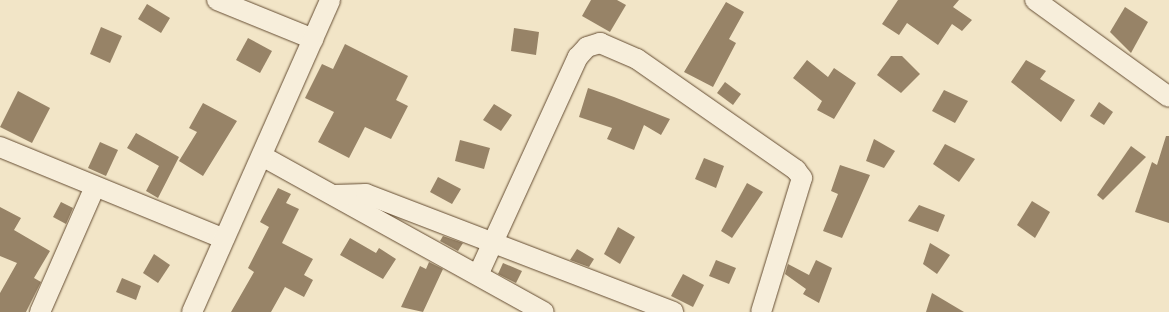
<!DOCTYPE html>
<html>
<head>
<meta charset="utf-8">
<style>
	body { margin:0 }
	#map { position:relative; width:1169px; height:312px; overflow:hidden; background:#f2e5c7; font-family:"IM FELL Great Primer",serif }
	div>[style] { position:absolute }
	.building>* { inset:0; background:#978367 }
	.roads { filter:drop-shadow(0 0 1px #644c32) drop-shadow(0 0 1px #644c32) }
	.minor>* { height:20px; margin:-10px; padding:0 10px; transform-origin:10px; border-radius:10px; background:#f7eedb }
	span { translate:-50% -50%; white-space:nowrap; text-align:center; line-height:1.15; -webkit-text-stroke:3px #f7eedb; paint-order:stroke }
</style>
</head>
<body>
<div id="map">
	<div class="building">
		<div style="clip-path:polygon(591px 0,617px 0,626px 5px,610px 32px,582px 16px)"></div>
		<div style="clip-path:polygon(898px 0,959px 0,953px 7px,972px 20px,962px 31px,952px 24px,938px 45px,907px 23px,899px 35px,882px 24px)"></div>
		<div style="clip-path:polygon(726px 2px,744px 12px,729px 39px,736px 43px,713px 87px,684px 72px)"></div>
		<div style="clip-path:polygon(147px 4px,170px 18px,161px 33px,138px 19px)"></div>
		<div style="clip-path:polygon(1125px 7px,1148px 22px,1131px 53px,1110px 32px)"></div>
		<div style="clip-path:polygon(101px 27px,122px 36px,110px 63px,90px 54px)"></div>
		<div style="clip-path:polygon(514px 28px,539px 32px,536px 55px,511px 51px)"></div>
		<div style="clip-path:polygon(248px 38px,272px 51px,260px 73px,236px 60px)"></div>
		<div style="clip-path:polygon(345px 44px,408px 76px,396px 100px,408px 106px,391px 139px,365px 127px,349px 158px,318px 142px,334px 112px,305px 98px,322px 64px,333px 69px)"></div>
		<div style="clip-path:polygon(891px 56px,902px 56px,920px 74px,901px 93px,877px 75px)"></div>
		<div style="clip-path:polygon(807px 60px,828px 77px,834px 68px,856px 83px,834px 119px,817px 110px,822px 101px,793px 78px)"></div>
		<div style="clip-path:polygon(1026px 60px,1046px 71px,1040px 79px,1075px 100px,1061px 122px,1011px 82px)"></div>
		<div style="clip-path:polygon(725px 82px,741px 94px,733px 105px,717px 93px)"></div>
		<div style="clip-path:polygon(588px 88px,614px 97px,670px 119px,661px 135px,644px 125px,634px 150px,607px 139px,612px 128px,579px 117px)"></div>
		<div style="clip-path:polygon(944px 90px,968px 101px,955px 123px,932px 111px)"></div>
		<div style="clip-path:polygon(18px 91px,50px 108px,32px 143px,0 127px)"></div>
		<div style="clip-path:polygon(1099px 102px,1113px 112px,1104px 125px,1090px 116px)"></div>
		<div style="clip-path:polygon(203px 103px,237px 121px,203px 176px,179px 161px,197px 132px,189px 128px)"></div>
		<div style="clip-path:polygon(494px 104px,512px 115px,501px 131px,483px 120px)"></div>
		<div style="clip-path:polygon(136px 133px,179px 157px,158px 198px,146px 191px,159px 166px,127px 148px)"></div>
		<div style="clip-path:polygon(1166px 136px,1169px 136px,1169px 223px,1135px 212px,1152px 162px,1157px 165px)"></div>
		<div style="clip-path:polygon(874px 139px,895px 151px,884px 168px,866px 161px)"></div>
		<div style="clip-path:polygon(460px 140px,490px 148px,484px 169px,455px 161px)"></div>
		<div style="clip-path:polygon(100px 142px,118px 150px,106px 176px,88px 168px)"></div>
		<div style="clip-path:polygon(945px 144px,975px 159px,959px 182px,933px 164px)"></div>
		<div style="clip-path:polygon(1131px 146px,1146px 157px,1103px 200px,1097px 195px)"></div>
		<div style="clip-path:polygon(704px 158px,724px 166px,716px 188px,695px 179px)"></div>
		<div style="clip-path:polygon(840px 165px,870px 175px,842px 238px,823px 231px,838px 194px,831px 191px)"></div>
		<div style="clip-path:polygon(438px 177px,461px 189px,452px 204px,430px 192px)"></div>
		<div style="clip-path:polygon(747px 183px,763px 192px,732px 238px,721px 231px)"></div>
		<div style="clip-path:polygon(278px 188px,291px 194px,286px 203px,299px 209px,282px 243px,313px 259px,304px 275px,313px 280px,304px 297px,285px 287px,271px 312px,231px 312px,254px 272px,248px 268px,269px 227px,260px 222px)"></div>
		<div style="clip-path:polygon(1032px 201px,1050px 212px,1035px 238px,1017px 225px)"></div>
		<div style="clip-path:polygon(61px 202px,73px 208px,66px 224px,53px 217px)"></div>
		<div style="clip-path:polygon(919px 205px,945px 215px,938px 232px,908px 221px)"></div>
		<div style="clip-path:polygon(0 207px,21px 218px,14px 230px,50px 251px,34px 278px,41px 282px,26px 312px,0 312px,0 293px,17px 263px,0 256px)"></div>
		<div style="clip-path:polygon(618px 227px,635px 237px,620px 264px,604px 254px)"></div>
		<div style="clip-path:polygon(443px 236px,463px 243px,458px 251px,440px 241px)"></div>
		<div style="clip-path:polygon(350px 238px,376px 253px,379px 248px,396px 259px,383px 279px,340px 255px)"></div>
		<div style="clip-path:polygon(930px 243px,950px 255px,937px 274px,923px 264px)"></div>
		<div style="clip-path:polygon(577px 249px,594px 259px,589px 267px,570px 260px)"></div>
		<div style="clip-path:polygon(154px 254px,170px 265px,158px 283px,143px 273px)"></div>
		<div style="clip-path:polygon(716px 260px,736px 268px,729px 284px,709px 276px)"></div>
		<div style="clip-path:polygon(816px 260px,832px 268px,819px 303px,803px 294px,806px 289px,785px 274px,788px 264px,809px 275px)"></div>
		<div style="clip-path:polygon(429px 262px,443px 269px,423px 312px,401px 307px,420px 266px,426px 269px)"></div>
		<div style="clip-path:polygon(503px 263px,522px 271px,516px 283px,498px 274px)"></div>
		<div style="clip-path:polygon(683px 274px,704px 285px,693px 307px,671px 296px)"></div>
		<div style="clip-path:polygon(122px 278px,141px 286px,136px 300px,116px 292px)"></div>
		<div style="clip-path:polygon(932px 293px,964px 312px,926px 312px)"></div>
	</div>
	<div class="roads">
		<div class="minor">
			<div style="left:217px;top:0;width:104px;rotate:22.1deg"></div>
			<div style="left:1035px;top:0;width:165px;rotate:35.9deg"></div>
			<div style="left:0;top:147px;width:242px;rotate:22.3deg"></div>
			<div style="left:262px;top:156px;width:322px;rotate:29deg"></div>
			<div style="left:334px;top:195px;width:32px;rotate:-2deg"></div>
			<div style="left:366px;top:194px;width:329px;rotate:21deg"></div>
			<div style="left:478px;top:275px;width:240px;rotate:-65.4deg"></div>
			<div style="left:578px;top:57px;width:13px;rotate:-48deg"></div>
			<div style="left:587px;top:47px;width:14px;rotate:-17deg"></div>
			<div style="left:600px;top:43px;width:40px;rotate:23.4deg"></div>
			<div style="left:637px;top:59px;width:194px;rotate:34.9deg"></div>
			<div style="left:796px;top:170px;width:10px;rotate:53deg"></div>
			<div style="left:802px;top:178px;width:140px;rotate:107deg"></div>
			<div style="left:40px;top:312px;width:137px;rotate:-66.3deg"></div>
			<div style="left:192px;top:312px;width:341px;rotate:-66.1deg"></div>
		</div>
	</div>
</div>
</body>
</html>
